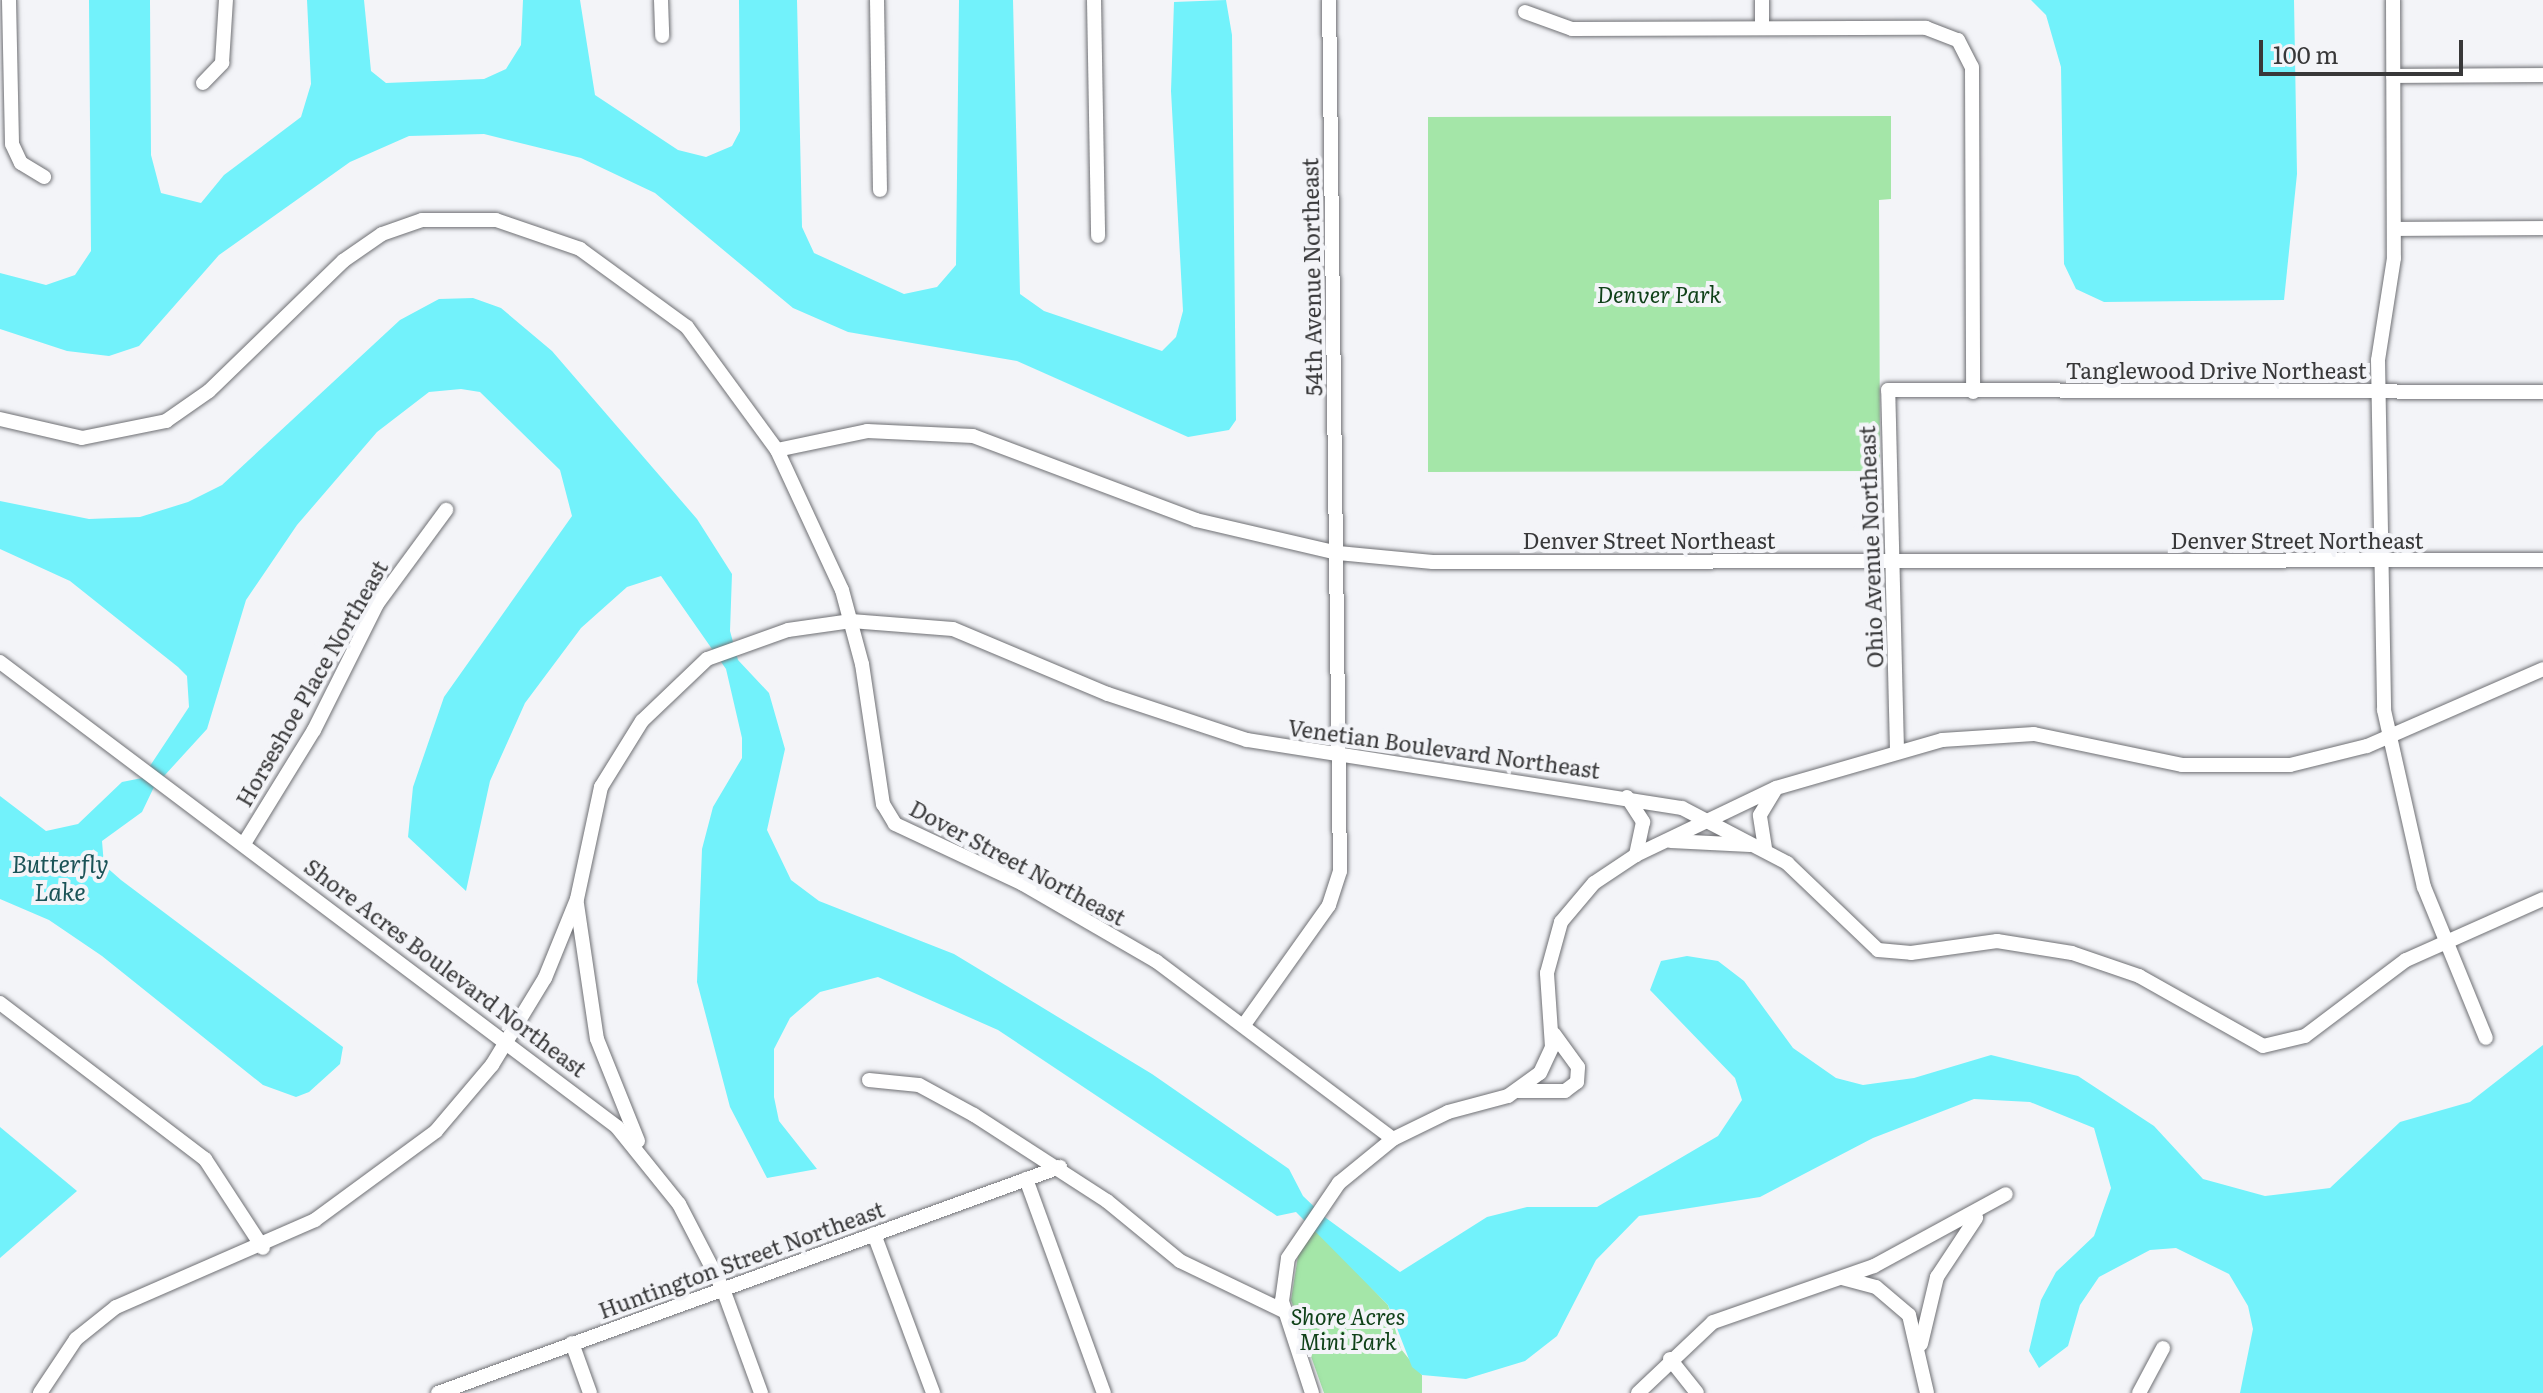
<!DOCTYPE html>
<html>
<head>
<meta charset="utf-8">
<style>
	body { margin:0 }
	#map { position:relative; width:2543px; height:1393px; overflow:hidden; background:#f3f4f8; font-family:Literata,serif }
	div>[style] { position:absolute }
	.green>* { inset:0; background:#a4e6a8 }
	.water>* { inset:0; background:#72f2fb }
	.roads { filter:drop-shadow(0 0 2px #6f7074) drop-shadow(0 0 2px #6f7074) }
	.minor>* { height:14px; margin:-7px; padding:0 7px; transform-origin:7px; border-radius:7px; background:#fff }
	span { translate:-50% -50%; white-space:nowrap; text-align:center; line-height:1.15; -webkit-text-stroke:8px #f3f4f8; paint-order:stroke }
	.street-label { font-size:22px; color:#383839 }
	.park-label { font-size:22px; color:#0f4118; font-style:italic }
	.water-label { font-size:24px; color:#1b5357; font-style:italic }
	.scale { position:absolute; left:2259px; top:40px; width:204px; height:36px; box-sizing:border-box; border:4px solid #383839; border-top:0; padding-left:10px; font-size:24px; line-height:28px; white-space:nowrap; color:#383839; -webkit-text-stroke:6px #f3f4f8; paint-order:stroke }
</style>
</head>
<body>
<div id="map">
	<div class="green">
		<div style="clip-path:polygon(1891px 116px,1891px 199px,1879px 200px,1880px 471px,1428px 472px,1428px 117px)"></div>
		<div style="clip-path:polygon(1314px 1228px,1388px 1305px,1401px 1349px,1422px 1375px,1422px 1393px,1324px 1393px,1291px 1300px,1298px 1256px)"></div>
	</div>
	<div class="water">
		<div style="clip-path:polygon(89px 0,150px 0,151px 155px,161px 193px,201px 203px,224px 175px,301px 117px,311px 84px,307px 0,364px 0,371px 71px,386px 83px,484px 79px,506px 69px,521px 45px,523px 0,580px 0,595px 95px,678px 150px,706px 157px,732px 146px,740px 131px,739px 0,797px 0,802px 227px,814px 253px,904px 294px,937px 287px,956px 265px,959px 0,1013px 0,1020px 294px,1044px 311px,1162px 351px,1176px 337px,1183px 311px,1171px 91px,1174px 2px,1226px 0,1232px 35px,1236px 420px,1229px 430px,1188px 437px,1017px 361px,848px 332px,793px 308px,655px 193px,581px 158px,484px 134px,409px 136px,350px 162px,219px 255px,139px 346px,109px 356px,67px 351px,0 329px,0 273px,46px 285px,75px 275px,91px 251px)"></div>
		<div style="clip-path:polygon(2031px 0,2294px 0,2297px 174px,2284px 300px,2104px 302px,2076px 289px,2064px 264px,2061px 67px,2046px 15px)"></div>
		<div style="clip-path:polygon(473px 298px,501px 308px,552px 351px,697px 519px,732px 574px,730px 631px,738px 660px,769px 693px,785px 749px,767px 830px,791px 880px,819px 901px,954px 954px,1152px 1074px,1289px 1169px,1303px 1196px,1326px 1218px,1400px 1272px,1487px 1217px,1527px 1207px,1597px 1207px,1718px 1136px,1742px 1100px,1735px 1078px,1650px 990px,1661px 961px,1687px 956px,1718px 961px,1744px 981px,1793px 1048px,1836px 1078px,1863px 1085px,1914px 1078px,1991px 1055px,2078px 1076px,2154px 1126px,2203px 1179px,2265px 1196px,2330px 1188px,2400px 1122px,2470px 1102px,2543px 1045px,2543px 1393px,2240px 1393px,2253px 1329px,2248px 1306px,2229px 1274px,2176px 1248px,2150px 1250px,2099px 1277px,2080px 1305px,2068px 1346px,2039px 1368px,2029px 1351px,2041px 1300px,2056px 1272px,2094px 1236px,2111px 1188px,2094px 1128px,2030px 1102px,1974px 1099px,1873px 1138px,1760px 1197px,1639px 1216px,1596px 1260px,1557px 1336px,1525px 1361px,1466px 1379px,1422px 1375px,1412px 1367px,1388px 1305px,1296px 1212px,1277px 1216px,998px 1030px,878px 977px,820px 992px,790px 1018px,774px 1049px,774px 1097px,779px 1121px,817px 1169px,767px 1178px,730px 1107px,697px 982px,702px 849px,713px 807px,742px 758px,742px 738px,726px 669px,661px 576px,627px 587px,581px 628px,525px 703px,490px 781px,466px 891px,408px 837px,413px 787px,444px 697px,572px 516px,560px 470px,480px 392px,461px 389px,429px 392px,377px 432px,297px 525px,246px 600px,207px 729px,154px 787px,142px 812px,102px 841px,104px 865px,121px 880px,343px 1047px,340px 1064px,309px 1092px,296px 1097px,263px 1085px,102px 956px,49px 920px,0 899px,0 796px,46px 831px,78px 824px,122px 782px,142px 778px,189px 707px,187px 676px,178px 667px,70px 581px,0 549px,0 501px,89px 519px,140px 517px,188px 502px,222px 485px,400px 320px,439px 299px)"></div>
		<div style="clip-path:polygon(0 1127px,77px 1191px,0 1258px)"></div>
	</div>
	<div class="roads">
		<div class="minor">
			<div style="left:9px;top:0;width:144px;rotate:88.8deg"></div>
			<div style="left:12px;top:144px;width:21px;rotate:65deg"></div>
			<div style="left:21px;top:163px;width:27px;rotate:31deg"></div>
			<div style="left:661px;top:0;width:36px;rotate:88deg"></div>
			<div style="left:877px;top:0;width:190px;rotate:89.1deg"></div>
			<div style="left:1094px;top:0;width:236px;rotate:89deg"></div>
			<div style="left:2393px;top:0;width:258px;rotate:89.8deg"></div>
			<div style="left:2394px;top:258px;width:103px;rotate:98.9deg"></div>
			<div style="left:2378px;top:360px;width:350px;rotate:89deg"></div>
			<div style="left:2384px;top:710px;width:181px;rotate:77.3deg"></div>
			<div style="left:2424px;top:887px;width:163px;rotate:67.7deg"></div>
			<div style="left:1525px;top:12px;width:50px;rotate:19.9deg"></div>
			<div style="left:1572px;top:29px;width:354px;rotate:-0.2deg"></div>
			<div style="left:1926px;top:28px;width:34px;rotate:21deg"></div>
			<div style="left:1958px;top:40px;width:30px;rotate:63deg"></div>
			<div style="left:1972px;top:67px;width:325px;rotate:89.8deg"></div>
			<div style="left:1762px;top:28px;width:28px;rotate:-90deg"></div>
			<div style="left:2393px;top:76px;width:150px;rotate:-0.4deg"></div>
			<div style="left:203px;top:83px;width:28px;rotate:-46deg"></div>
			<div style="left:222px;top:63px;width:63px;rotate:-86.4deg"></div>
			<div style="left:2394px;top:229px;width:149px;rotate:-0.4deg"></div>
			<div style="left:0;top:419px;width:84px;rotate:13deg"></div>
			<div style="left:82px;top:438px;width:86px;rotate:-11.4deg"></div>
			<div style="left:166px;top:421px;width:52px;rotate:-34.9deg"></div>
			<div style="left:209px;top:391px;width:187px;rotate:-44.1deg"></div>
			<div style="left:343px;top:261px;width:47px;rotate:-34.7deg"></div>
			<div style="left:382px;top:234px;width:42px;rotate:-19.3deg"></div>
			<div style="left:422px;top:220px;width:74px"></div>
			<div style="left:496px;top:220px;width:89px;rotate:19deg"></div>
			<div style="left:580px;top:249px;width:132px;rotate:36.1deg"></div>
			<div style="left:687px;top:327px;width:152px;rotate:53.8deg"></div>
			<div style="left:777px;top:450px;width:154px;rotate:65.1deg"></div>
			<div style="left:842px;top:590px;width:77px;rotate:74.9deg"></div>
			<div style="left:862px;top:664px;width:142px;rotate:81.5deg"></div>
			<div style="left:883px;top:804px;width:23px;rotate:59deg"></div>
			<div style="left:895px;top:824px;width:141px;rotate:25.1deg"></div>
			<div style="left:1023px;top:884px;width:154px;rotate:30.1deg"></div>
			<div style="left:1156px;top:961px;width:296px;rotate:36.9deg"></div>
			<div style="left:777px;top:450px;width:92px;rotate:-11.9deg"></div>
			<div style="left:867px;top:431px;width:106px;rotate:2.7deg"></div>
			<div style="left:973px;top:436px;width:238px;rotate:20.6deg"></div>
			<div style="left:1196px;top:520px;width:146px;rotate:13.1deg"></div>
			<div style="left:1338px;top:553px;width:95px;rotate:5.4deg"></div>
			<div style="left:1433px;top:562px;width:1110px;rotate:-0.1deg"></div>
			<div style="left:0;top:662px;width:773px;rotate:37deg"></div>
			<div style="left:617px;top:1127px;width:99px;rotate:51.2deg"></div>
			<div style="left:679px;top:1204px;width:96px;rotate:62.6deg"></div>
			<div style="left:723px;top:1289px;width:111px;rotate:69.9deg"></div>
			<div style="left:1897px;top:750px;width:360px;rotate:-91.4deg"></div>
			<div style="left:1888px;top:390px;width:655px;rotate:0.17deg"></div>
			<div style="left:1627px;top:797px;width:30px;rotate:57deg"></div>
			<div style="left:1643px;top:822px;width:34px;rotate:102deg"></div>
			<div style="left:1671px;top:841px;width:79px;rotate:2.9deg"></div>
			<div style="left:245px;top:842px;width:132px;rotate:-58.4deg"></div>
			<div style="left:314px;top:730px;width:141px;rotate:-63.4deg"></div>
			<div style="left:377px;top:604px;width:117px;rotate:-53.7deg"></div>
			<div style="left:1765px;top:848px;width:33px;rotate:-99deg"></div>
			<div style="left:1760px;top:815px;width:29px;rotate:-59deg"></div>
			<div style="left:577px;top:904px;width:136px;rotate:81.6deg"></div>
			<div style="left:597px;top:1039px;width:110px;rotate:68.1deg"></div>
			<div style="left:0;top:1003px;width:258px;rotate:37.3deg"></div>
			<div style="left:205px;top:1159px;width:106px;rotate:56.9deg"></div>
			<div style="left:1246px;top:1022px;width:143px;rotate:-54.6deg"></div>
			<div style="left:1329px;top:905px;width:36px;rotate:-72deg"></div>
			<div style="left:1340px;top:871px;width:871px;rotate:-90.72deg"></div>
			<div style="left:869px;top:1080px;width:50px;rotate:5.7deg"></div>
			<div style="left:919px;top:1085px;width:63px;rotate:28.6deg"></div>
			<div style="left:974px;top:1115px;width:158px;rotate:32.9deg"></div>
			<div style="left:1107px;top:1201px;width:94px;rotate:39.4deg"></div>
			<div style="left:1180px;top:1261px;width:115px;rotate:25.7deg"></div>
			<div style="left:1518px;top:1091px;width:47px"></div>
			<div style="left:1565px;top:1091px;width:15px;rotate:-37deg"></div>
			<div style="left:1577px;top:1082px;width:15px;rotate:-86deg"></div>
			<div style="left:1578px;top:1067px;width:41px;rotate:-126deg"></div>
			<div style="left:1026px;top:1179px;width:228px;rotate:70deg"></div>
			<div style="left:874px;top:1234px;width:170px;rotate:69.6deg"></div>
			<div style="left:1842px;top:1278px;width:35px;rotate:15deg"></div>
			<div style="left:1876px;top:1287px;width:43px;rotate:40.3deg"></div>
			<div style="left:1909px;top:1315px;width:80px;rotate:77deg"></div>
			<div style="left:572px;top:1343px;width:53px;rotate:70.2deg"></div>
			<div style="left:1921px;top:1344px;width:69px;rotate:-76.6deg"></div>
			<div style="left:1937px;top:1277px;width:71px;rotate:-56.5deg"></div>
			<div style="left:1670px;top:1359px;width:43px;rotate:51.5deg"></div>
			<div style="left:40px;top:1393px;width:65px;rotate:-56.3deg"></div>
			<div style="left:76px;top:1339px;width:51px;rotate:-38.7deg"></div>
			<div style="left:116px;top:1307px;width:217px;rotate:-23.6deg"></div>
			<div style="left:315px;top:1220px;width:150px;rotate:-36.3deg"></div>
			<div style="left:436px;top:1131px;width:87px;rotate:-49.7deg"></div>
			<div style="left:492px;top:1065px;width:102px;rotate:-58.7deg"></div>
			<div style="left:545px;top:978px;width:85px;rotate:-67.9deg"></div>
			<div style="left:577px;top:899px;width:115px;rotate:-77.9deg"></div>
			<div style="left:601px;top:787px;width:78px;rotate:-58.2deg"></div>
			<div style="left:642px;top:721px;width:90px;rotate:-43.6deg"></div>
			<div style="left:707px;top:659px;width:86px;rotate:-19.7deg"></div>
			<div style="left:788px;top:630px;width:64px;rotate:-8.1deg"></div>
			<div style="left:851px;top:621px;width:102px;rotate:4.5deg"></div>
			<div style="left:953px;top:629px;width:168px;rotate:22.8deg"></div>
			<div style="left:1108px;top:694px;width:146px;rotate:18.3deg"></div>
			<div style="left:1247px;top:740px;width:440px;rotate:8.9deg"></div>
			<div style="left:1682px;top:808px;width:119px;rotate:27.6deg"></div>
			<div style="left:1787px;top:863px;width:126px;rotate:43.7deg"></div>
			<div style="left:1878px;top:950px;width:33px;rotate:5deg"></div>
			<div style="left:1911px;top:953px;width:87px;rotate:-7.9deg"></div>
			<div style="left:1997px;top:941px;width:76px;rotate:9.1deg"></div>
			<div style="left:2072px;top:953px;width:71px;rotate:18.9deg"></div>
			<div style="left:2139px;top:976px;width:142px;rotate:29.4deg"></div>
			<div style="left:2263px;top:1046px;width:43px;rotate:-13.4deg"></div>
			<div style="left:2305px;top:1036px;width:126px;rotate:-37deg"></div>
			<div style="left:2406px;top:960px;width:150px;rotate:-24deg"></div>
			<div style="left:438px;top:1393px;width:662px;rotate:-19.97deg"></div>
			<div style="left:1312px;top:1393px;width:97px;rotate:-108.1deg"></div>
			<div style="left:1282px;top:1301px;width:43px;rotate:-82.1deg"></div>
			<div style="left:1288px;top:1258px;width:91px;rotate:-55.8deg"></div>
			<div style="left:1339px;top:1183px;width:70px;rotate:-39.2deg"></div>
			<div style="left:1393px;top:1139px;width:61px;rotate:-26.1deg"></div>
			<div style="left:1448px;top:1112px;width:62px;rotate:-14.9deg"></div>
			<div style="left:1508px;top:1096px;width:39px;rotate:-36deg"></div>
			<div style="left:1540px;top:1073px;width:29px;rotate:-65deg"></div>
			<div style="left:1552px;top:1047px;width:74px;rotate:-93.9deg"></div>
			<div style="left:1547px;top:973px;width:53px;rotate:-74.6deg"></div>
			<div style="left:1561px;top:922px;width:51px;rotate:-49.8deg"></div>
			<div style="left:1594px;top:883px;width:50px;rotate:-33.7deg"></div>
			<div style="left:1636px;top:855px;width:155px;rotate:-25.6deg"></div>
			<div style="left:1776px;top:788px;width:173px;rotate:-16.1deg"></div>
			<div style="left:1942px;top:740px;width:92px;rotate:-3.7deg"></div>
			<div style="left:2034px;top:734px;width:151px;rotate:11.8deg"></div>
			<div style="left:2182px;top:765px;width:108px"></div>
			<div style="left:2290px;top:765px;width:79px;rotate:-13.9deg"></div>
			<div style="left:2367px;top:746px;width:192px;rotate:-23.6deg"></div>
			<div style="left:1638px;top:1393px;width:103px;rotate:-43.4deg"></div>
			<div style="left:1713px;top:1322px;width:170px;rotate:-19.2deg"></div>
			<div style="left:1874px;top:1266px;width:150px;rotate:-28.6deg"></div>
			<div style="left:2139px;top:1393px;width:51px;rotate:-61.9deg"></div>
		</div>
	</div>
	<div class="street-label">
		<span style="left:1311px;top:277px;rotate:-91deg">54th Avenue Northeast</span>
		<span style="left:2216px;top:370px">Tanglewood Drive Northeast</span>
		<span style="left:1649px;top:540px">Denver Street Northeast</span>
		<span style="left:2297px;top:540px">Denver Street Northeast</span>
		<span style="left:1870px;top:547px;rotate:-92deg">Ohio Avenue Northeast</span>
		<span style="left:311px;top:683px;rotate:-60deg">Horseshoe Place Northeast</span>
		<span style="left:1444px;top:748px;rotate:8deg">Venetian Boulevard Northeast</span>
		<span style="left:1018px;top:862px;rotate:28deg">Dover Street Northeast</span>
		<span style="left:446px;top:967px;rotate:37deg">Shore Acres Boulevard Northeast</span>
		<span style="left:741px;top:1259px;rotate:-20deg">Huntington Street Northeast</span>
	</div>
	<div class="park-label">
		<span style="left:1659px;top:294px">Denver Park</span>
		<span style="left:1348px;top:1328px">Shore Acres<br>Mini Park</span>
	</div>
	<div class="water-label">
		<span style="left:60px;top:877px">Butterfly<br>Lake</span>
	</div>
	<div class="scale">100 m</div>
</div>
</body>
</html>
